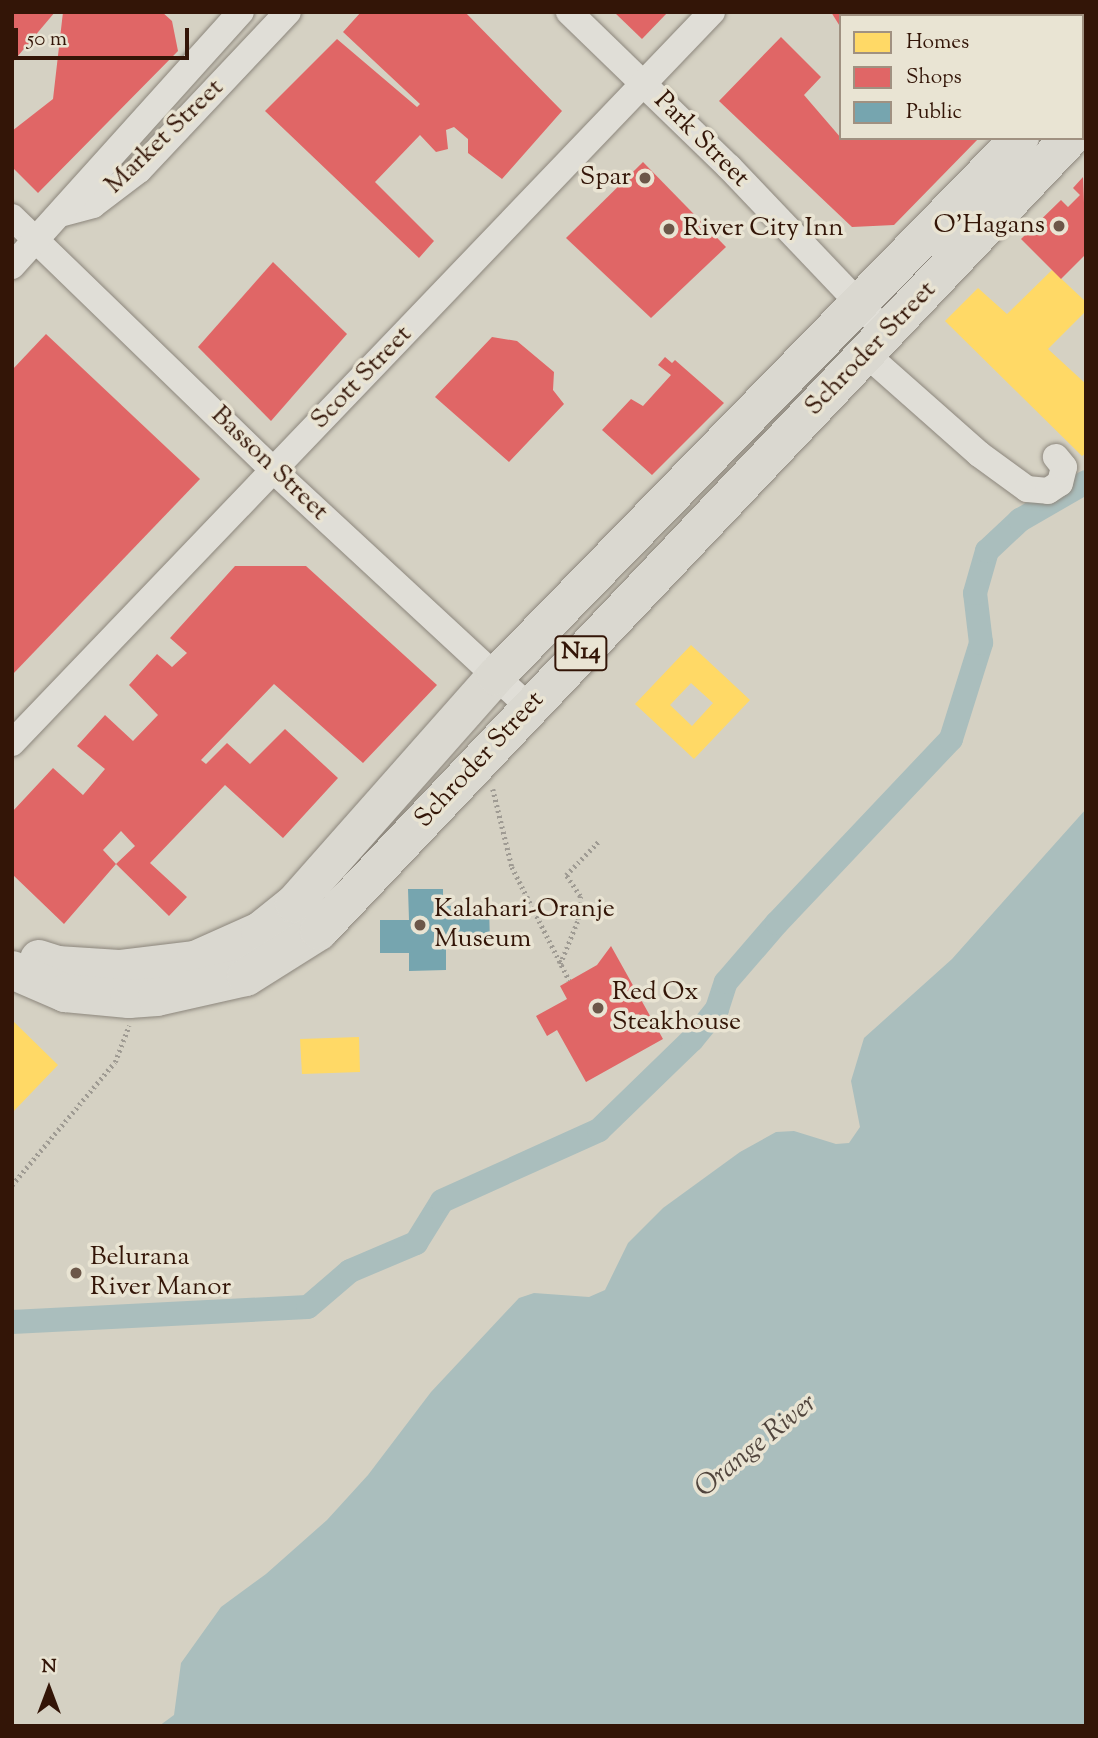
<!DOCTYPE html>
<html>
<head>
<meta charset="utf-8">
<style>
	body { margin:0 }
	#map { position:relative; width:1098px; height:1738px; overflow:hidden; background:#d5d1c3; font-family:"Sorts Mill Goudy",serif }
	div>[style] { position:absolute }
	.water>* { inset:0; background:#aabebd }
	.homes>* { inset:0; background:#ffd966 }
	.shops>* { inset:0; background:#e06666 }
	.public>* { inset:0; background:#76a5af }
	.canal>* { height:24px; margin:-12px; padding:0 12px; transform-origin:12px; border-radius:12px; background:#aabebd }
	.path>* { height:4.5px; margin-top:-2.25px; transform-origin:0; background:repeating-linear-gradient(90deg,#9f9b93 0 2px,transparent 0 5.5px) }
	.roads { filter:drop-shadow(0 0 2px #8c867c) drop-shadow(0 0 2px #8c867c) }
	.minor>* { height:26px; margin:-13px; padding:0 13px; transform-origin:13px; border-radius:13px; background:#e0ded7 }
	.highway>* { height:38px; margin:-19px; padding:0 19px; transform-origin:19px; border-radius:19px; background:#dad8d0 }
	.dots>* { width:19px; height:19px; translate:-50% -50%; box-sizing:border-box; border:4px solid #e9e4d3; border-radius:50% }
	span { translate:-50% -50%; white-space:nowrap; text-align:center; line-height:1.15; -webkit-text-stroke:7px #e9e4d3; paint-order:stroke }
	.shield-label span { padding:2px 5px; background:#e9e4d3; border:2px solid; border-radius:5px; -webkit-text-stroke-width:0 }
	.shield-label { font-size:24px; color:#331507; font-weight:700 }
	.street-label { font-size:26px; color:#331507 }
	.poi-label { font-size:26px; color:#331507 }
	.right { translate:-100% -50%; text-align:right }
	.left { translate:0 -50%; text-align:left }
	.water-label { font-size:28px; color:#51453d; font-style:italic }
	.frame { position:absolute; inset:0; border:14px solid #331507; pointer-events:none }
	.legend { position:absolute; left:839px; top:14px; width:245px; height:126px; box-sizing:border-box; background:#e9e4d3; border:2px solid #a09181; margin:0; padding:9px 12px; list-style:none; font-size:21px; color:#331507 }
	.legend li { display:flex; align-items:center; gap:14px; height:35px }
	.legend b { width:35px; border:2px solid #a09181 }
	.north { position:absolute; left:14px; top:1654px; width:70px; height:70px; -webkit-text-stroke:5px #e9e4d3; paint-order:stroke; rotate:0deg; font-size:19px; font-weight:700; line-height:28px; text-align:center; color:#331507 }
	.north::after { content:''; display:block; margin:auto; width:24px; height:32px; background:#331507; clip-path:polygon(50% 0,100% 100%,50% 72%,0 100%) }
	.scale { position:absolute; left:14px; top:28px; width:175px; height:32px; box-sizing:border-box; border:4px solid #331507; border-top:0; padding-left:9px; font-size:21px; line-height:24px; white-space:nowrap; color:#331507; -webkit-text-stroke:5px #e9e4d3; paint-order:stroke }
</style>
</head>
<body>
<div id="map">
	<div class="water">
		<div style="clip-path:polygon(1086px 809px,1086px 1726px,159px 1726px,174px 1715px,181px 1663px,221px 1607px,266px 1574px,327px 1520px,368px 1475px,431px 1392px,519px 1298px,534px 1293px,589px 1297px,605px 1290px,628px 1243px,663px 1208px,740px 1152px,776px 1132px,794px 1131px,836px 1144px,849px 1143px,860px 1127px,851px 1081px,864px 1038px,952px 959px)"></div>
	</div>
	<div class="homes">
		<div style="clip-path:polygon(1052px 270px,1086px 302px,1086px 311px,1048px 349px,1086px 384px,1086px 453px,1082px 456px,945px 321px,978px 288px,1007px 314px)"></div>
		<div style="clip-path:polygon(evenodd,691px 645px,750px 700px,694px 759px,635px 704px,691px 645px,691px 683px,713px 703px,692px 726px,670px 705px,691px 683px)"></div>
		<div style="clip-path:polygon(12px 1020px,58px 1065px,12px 1113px)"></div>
		<div style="clip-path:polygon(359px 1037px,360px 1072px,302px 1074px,300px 1039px)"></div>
	</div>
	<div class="shops">
		<div style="clip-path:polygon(12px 12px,55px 12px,12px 63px)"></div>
		<div style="clip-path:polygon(63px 12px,162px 12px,172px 21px,178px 51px,38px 193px,12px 167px,12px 131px,53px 99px)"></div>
		<div style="clip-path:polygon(361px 12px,465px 12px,562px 111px,502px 179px,468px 153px,468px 139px,454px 127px,446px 130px,448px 149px,436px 152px,420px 135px,375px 182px,434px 241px,419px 258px,265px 111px,337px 39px,417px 107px,420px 104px,343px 32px)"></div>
		<div style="clip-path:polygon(614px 12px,668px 12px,642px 39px)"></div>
		<div style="clip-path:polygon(831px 12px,948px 12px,841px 16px,841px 28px)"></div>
		<div style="clip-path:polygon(962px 12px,992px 12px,995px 16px,959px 16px)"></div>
		<div style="clip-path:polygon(781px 37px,821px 77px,804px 95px,841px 138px,979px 138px,894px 225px,852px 227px,719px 101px)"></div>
		<div style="clip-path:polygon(643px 162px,726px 247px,651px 318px,566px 238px)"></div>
		<div style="clip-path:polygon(1083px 177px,1086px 254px,1061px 279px,1021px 239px,1061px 200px,1068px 207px,1080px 195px,1073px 188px)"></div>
		<div style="clip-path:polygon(273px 262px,347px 334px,271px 421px,198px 347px)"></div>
		<div style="clip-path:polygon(46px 334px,200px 479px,12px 675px,12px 370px)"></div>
		<div style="clip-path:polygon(492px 337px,517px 341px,554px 372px,553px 390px,564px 404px,509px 462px,435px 397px)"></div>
		<div style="clip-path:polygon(665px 357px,672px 363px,675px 360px,724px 403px,652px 475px,602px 430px,631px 399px,643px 406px,671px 375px,658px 365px)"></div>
		<div style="clip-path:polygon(evenodd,235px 566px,306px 566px,437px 685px,363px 763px,274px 684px,201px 760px,206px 764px,227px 743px,250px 764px,285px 729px,338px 778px,283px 838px,225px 785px,150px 863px,187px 897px,169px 916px,116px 864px,64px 924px,12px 874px,12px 812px,53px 768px,83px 795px,105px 769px,77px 746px,105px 715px,133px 741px,158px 715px,129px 685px,157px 654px,172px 667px,187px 653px,170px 638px,235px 566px,121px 831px,135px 846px,116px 864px,103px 850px,121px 831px)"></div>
		<div style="clip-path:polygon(611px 946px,663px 1039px,586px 1082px,557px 1030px,547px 1036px,536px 1016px,567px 999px,560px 986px,597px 965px)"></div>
	</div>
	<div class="public">
		<div style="clip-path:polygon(408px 889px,443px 889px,443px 906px,489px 905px,490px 944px,446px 944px,446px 970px,409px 971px,409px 953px,380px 953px,380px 920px,409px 920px)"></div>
	</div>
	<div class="canal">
		<div style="left:12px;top:1322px;width:296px;rotate:-2.9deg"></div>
		<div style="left:308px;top:1307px;width:55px;rotate:-40.6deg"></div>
		<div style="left:350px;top:1271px;width:72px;rotate:-23deg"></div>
		<div style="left:416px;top:1243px;width:49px;rotate:-58.2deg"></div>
		<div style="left:442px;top:1201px;width:172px;rotate:-24.3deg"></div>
		<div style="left:599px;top:1130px;width:129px;rotate:-44.1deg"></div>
		<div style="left:692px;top:1040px;width:40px;rotate:-51deg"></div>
		<div style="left:717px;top:1009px;width:28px;rotate:-72deg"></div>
		<div style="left:726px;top:982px;width:78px;rotate:-49.2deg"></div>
		<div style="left:777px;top:923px;width:253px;rotate:-46.6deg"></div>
		<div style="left:951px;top:739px;width:101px;rotate:-72.6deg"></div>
		<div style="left:981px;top:643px;width:50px;rotate:-96.8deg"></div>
		<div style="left:975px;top:593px;width:44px;rotate:-74.1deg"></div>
		<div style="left:987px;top:551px;width:45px;rotate:-43.2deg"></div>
		<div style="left:1020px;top:520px;width:76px;rotate:-29.9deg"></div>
	</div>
	<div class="path">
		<div style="left:493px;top:789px;width:80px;rotate:76.3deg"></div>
		<div style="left:512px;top:867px;width:127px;rotate:63.2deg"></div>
		<div style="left:560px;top:964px;width:48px;rotate:-67.8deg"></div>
		<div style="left:578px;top:920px;width:24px;rotate:-85deg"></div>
		<div style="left:580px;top:896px;width:25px;rotate:-124deg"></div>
		<div style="left:566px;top:875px;width:47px;rotate:-45.9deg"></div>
		<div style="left:12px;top:1185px;width:160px;rotate:-50.1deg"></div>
		<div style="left:115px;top:1062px;width:39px;rotate:-69deg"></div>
	</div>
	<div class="roads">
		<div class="minor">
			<div style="left:569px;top:12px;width:223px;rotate:44.1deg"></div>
			<div style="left:729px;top:167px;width:229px;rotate:46.4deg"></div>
			<div style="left:60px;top:214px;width:34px;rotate:-15deg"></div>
			<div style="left:93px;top:205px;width:58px;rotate:-37.3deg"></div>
			<div style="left:139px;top:170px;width:217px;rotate:-46.7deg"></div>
			<div style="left:12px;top:217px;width:363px;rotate:44.1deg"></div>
			<div style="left:273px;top:470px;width:349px;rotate:42.8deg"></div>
			<div style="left:12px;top:266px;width:342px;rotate:-48deg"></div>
			<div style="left:866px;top:354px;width:151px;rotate:41.5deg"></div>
			<div style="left:979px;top:454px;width:59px;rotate:36.1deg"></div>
			<div style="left:1027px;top:489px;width:21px;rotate:5deg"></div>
			<div style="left:1048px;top:491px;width:14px;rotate:-34deg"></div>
			<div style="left:1060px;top:483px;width:16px;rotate:-76deg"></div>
			<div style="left:1064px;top:467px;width:13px;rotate:-129deg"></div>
			<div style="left:12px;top:743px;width:1012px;rotate:-46.24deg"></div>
		</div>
		<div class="highway">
			<div style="left:1082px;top:72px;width:6px;rotate:-45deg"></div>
			<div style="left:39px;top:959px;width:19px;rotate:18deg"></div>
			<div style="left:57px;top:965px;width:62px;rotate:3.7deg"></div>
			<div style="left:119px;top:969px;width:77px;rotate:-6.8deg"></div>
			<div style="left:195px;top:960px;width:71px;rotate:-24deg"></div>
			<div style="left:260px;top:931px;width:43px;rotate:-38.5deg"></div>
			<div style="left:294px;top:904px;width:305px;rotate:-48.5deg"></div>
			<div style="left:496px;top:676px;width:751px;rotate:-45.76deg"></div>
			<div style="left:12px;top:970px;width:58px;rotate:23.5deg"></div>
			<div style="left:65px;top:993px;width:64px;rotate:5.4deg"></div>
			<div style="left:129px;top:999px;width:28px;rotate:-4deg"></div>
			<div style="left:157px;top:997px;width:91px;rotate:-12.7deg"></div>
			<div style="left:246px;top:977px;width:86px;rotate:-32.2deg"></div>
			<div style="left:319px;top:931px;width:1092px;rotate:-46.56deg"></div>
		</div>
	</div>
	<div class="dots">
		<div style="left:645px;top:178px;background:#6c5749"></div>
		<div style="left:1059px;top:226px;background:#6c5749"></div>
		<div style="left:669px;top:229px;background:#6c5749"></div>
		<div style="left:420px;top:925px;background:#6c5749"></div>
		<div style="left:598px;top:1008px;background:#6c5749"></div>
		<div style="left:76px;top:1273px;background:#6c5749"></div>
	</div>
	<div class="shield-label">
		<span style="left:581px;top:653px">N14</span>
	</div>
	<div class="street-label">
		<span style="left:165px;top:137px;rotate:-44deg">Market Street</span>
		<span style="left:701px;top:140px;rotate:45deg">Park Street</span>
		<span style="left:871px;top:349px;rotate:-46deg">Schroder Street</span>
		<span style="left:362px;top:378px;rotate:-46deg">Scott Street</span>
		<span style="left:269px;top:464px;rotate:44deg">Basson Street</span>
		<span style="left:480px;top:760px;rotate:-47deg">Schroder Street</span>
	</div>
	<div class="poi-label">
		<span class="right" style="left:631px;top:178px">Spar</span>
		<span class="right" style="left:1045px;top:226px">O'Hagans</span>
		<span class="left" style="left:683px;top:229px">River City Inn</span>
		<span class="left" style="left:434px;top:925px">Kalahari-Oranje<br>Museum</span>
		<span class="left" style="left:612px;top:1008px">Red Ox<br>Steakhouse</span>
		<span class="left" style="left:90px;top:1273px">Belurana<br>River Manor</span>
	</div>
	<div class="water-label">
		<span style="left:756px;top:1446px;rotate:-39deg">Orange River</span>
	</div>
	<div class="frame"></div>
	<ul class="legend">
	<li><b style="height:19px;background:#ffd966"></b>Homes</li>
	<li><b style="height:19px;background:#e06666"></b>Shops</li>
	<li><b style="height:19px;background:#76a5af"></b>Public</li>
	</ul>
	<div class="north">N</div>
	<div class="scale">50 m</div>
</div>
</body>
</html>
